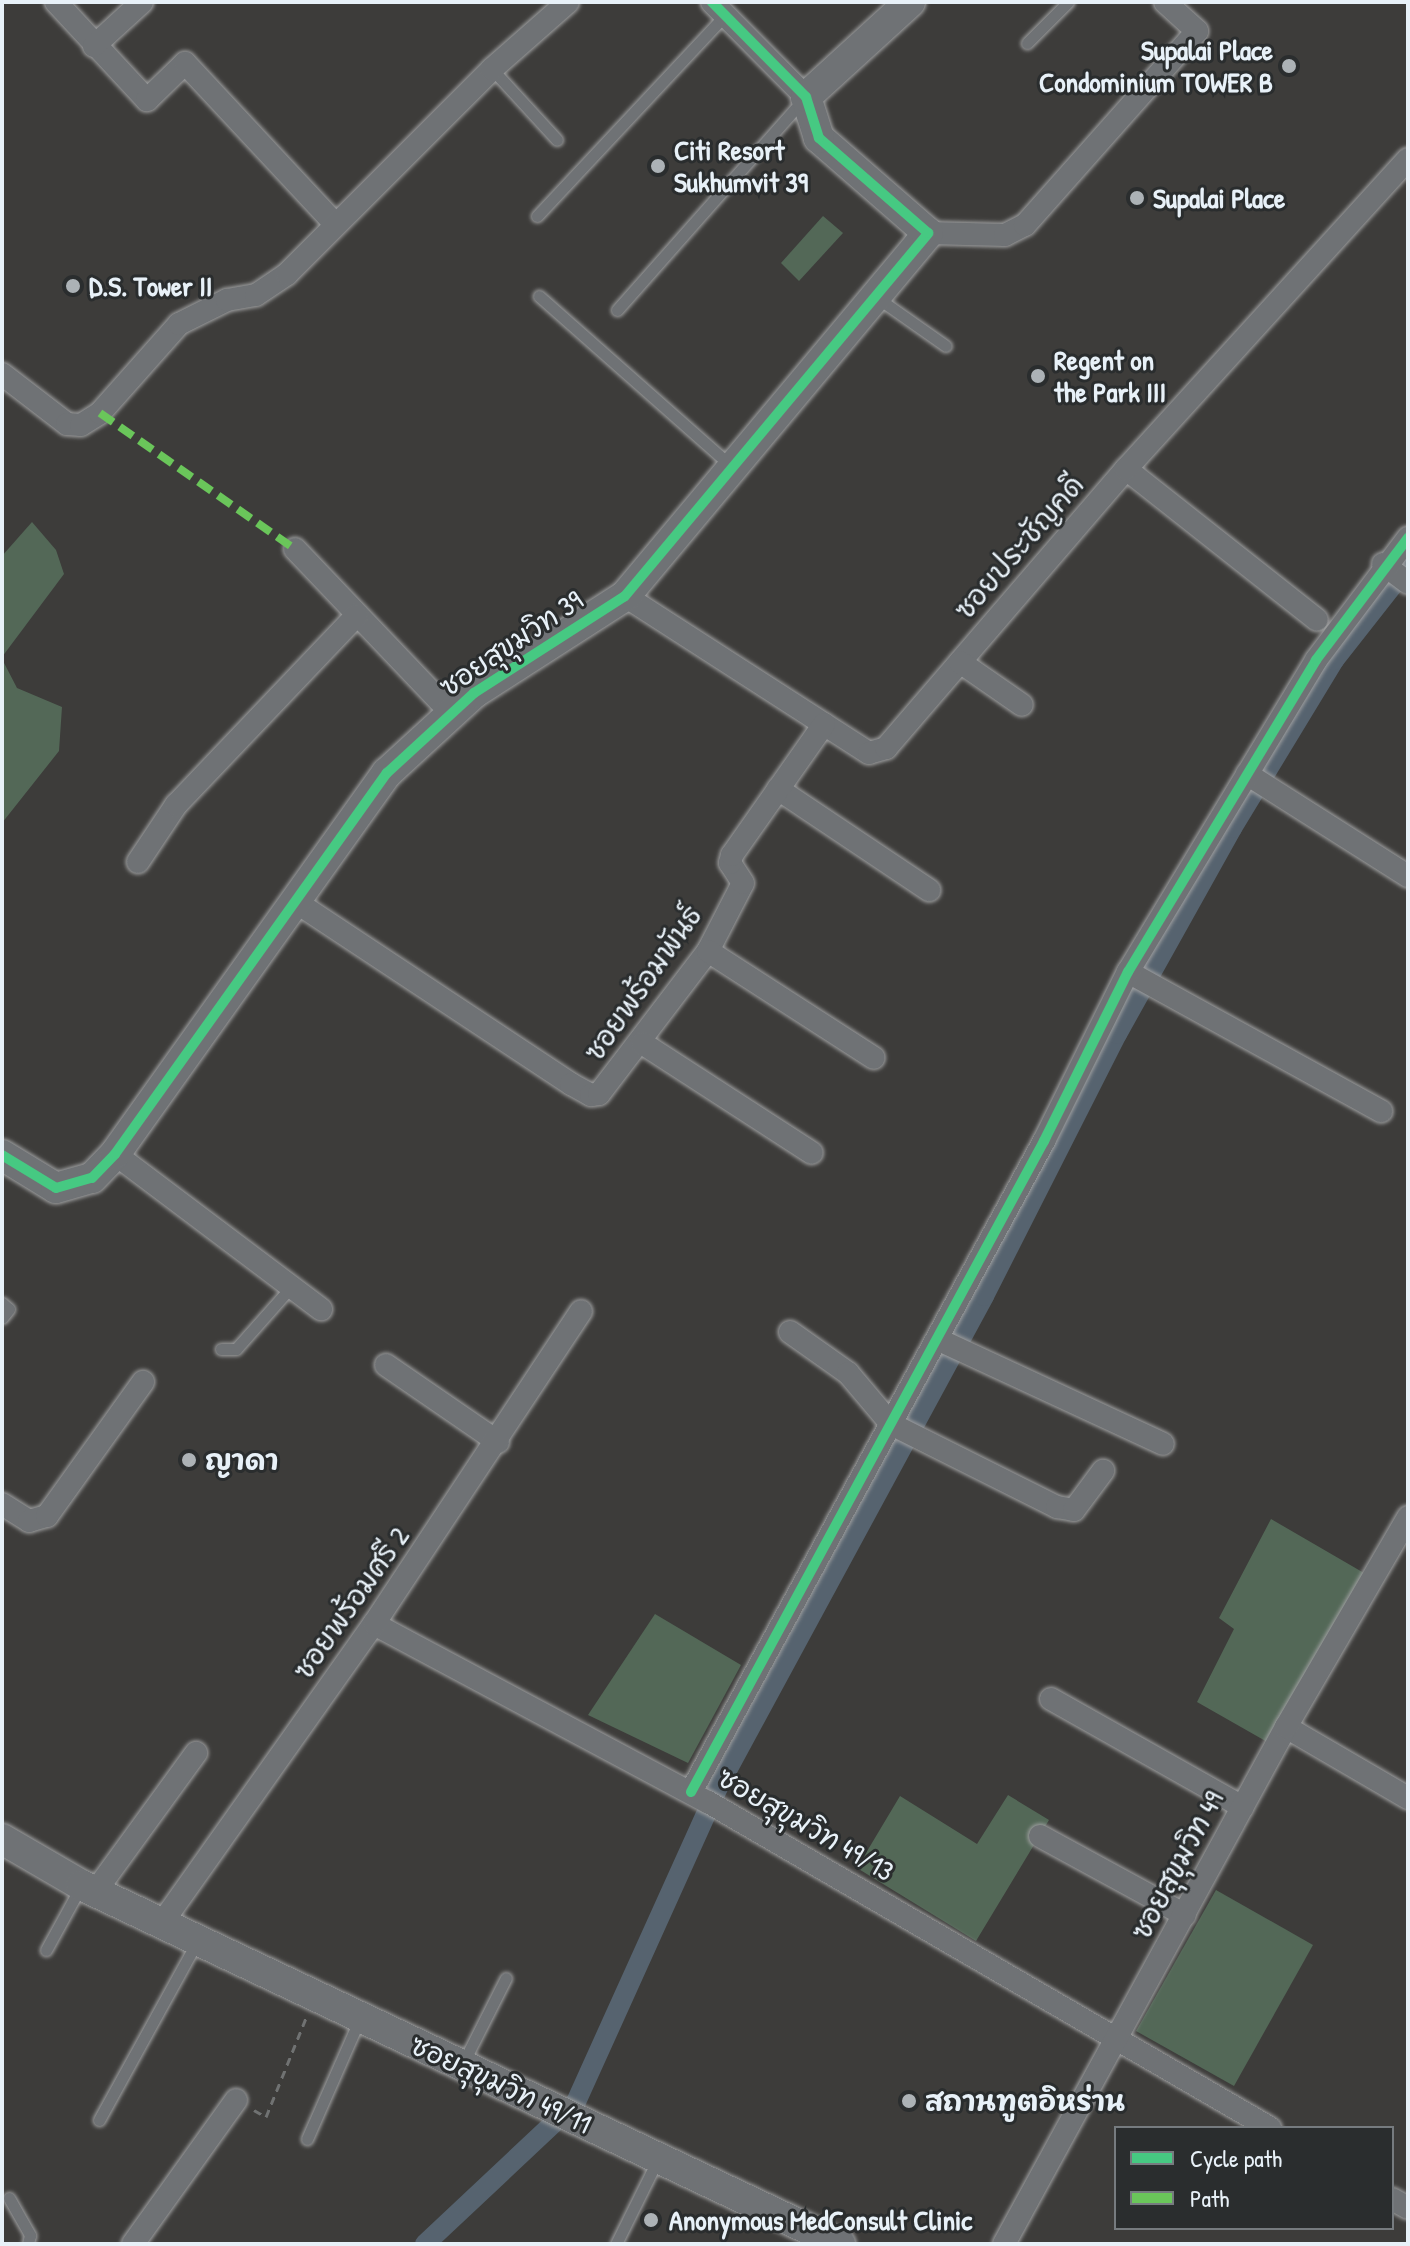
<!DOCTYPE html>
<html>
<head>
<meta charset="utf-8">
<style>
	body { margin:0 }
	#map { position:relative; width:1410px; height:2246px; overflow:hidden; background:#3d3c3a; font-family:"Patrick Hand","Playpen Sans Thai",sans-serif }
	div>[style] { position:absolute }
	.green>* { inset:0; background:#536857 }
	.canal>* { height:20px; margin:-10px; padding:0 10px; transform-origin:10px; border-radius:10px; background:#56636f }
	.path>* { height:3px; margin-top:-1.5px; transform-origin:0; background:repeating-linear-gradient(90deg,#707272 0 8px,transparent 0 14px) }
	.roads { filter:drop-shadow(0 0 2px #9e9fa0) drop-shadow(0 0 2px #9e9fa0) }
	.lane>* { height:11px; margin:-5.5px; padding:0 5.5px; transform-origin:5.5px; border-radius:5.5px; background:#6f7275 }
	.street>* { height:22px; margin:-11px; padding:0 11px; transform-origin:11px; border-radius:11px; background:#6f7275 }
	.secondary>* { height:30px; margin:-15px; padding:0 15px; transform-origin:15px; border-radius:15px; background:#6f7275 }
	.quiet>* { height:8px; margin-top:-4px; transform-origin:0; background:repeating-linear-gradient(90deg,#6ac65a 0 16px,transparent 0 24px) }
	.cycleway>* { height:10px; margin:-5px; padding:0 5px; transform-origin:5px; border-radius:5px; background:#46c982 }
	.dots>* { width:22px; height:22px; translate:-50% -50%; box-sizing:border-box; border:4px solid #2a2d2e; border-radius:50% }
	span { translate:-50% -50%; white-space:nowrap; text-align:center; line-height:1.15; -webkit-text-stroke:6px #2a2d2e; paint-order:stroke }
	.poi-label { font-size:28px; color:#e8f1f8; font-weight:700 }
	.right { translate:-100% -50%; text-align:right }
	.left { translate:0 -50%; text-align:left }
	.street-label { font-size:28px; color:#e8f1f8 }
	.frame { position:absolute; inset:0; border:4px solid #e8f1f8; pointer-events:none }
	.legend { position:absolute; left:1114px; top:2126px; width:280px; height:104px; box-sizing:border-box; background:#2a2d2e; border:2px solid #767b7f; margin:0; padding:10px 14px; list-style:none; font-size:24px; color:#e8f1f8 }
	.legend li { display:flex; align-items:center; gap:16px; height:40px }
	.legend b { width:40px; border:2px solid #767b7f }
</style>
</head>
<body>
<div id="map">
	<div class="green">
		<div style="clip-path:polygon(823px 216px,843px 233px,799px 281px,781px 263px)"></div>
		<div style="clip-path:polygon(32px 522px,56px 550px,64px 574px,2px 657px,2px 556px)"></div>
		<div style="clip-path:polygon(2px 659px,17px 688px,62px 707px,59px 751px,2px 823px)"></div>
		<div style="clip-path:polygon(1271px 1519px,1364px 1573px,1269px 1743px,1197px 1702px,1234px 1629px,1219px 1618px)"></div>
		<div style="clip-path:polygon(655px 1614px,741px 1665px,688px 1763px,588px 1715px)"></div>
		<div style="clip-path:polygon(1008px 1795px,1049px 1820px,976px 1941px,857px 1868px,900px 1796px,977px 1844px)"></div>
		<div style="clip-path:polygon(1216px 1890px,1313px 1945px,1234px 2086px,1136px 2031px)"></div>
	</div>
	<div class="canal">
		<div style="left:425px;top:2244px;width:207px;rotate:-43.2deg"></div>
		<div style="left:576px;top:2102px;width:346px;rotate:-65.7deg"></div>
		<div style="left:718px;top:1787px;width:558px;rotate:-61.55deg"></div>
		<div style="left:984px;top:1296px;width:294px;rotate:-63.1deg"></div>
		<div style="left:1117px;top:1034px;width:236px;rotate:-60.8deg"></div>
		<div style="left:1232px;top:828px;width:197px;rotate:-58.7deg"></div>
		<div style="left:1334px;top:660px;width:120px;rotate:-51.8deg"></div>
	</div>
	<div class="path">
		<div style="left:254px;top:2110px;width:14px;rotate:30deg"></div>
		<div style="left:266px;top:2117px;width:107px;rotate:-68deg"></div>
	</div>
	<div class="roads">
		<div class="lane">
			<div style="left:1027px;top:43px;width:58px;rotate:-45deg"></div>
			<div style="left:492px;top:69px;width:96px;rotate:47.5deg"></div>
			<div style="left:537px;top:216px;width:275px;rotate:-46.9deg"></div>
			<div style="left:539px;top:296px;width:258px;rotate:41.5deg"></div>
			<div style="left:876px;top:297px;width:85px;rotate:35deg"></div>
			<div style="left:617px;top:310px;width:279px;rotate:-48.5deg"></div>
			<div style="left:2px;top:1303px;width:9px;rotate:41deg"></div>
			<div style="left:9px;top:1309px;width:11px;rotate:128deg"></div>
			<div style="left:221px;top:1349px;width:15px"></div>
			<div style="left:236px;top:1349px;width:84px;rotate:-48.4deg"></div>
			<div style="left:46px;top:1950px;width:71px;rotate:-61.3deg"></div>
			<div style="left:463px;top:2063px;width:95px;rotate:-63.2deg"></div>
			<div style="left:99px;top:2120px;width:203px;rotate:-61.2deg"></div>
			<div style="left:307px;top:2139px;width:132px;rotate:-66.3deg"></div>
			<div style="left:9px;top:2198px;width:43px;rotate:60.4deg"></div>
			<div style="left:30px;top:2235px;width:9px;rotate:103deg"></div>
			<div style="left:616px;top:2244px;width:95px;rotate:-63.7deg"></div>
		</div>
		<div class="street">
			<div style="left:56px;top:2px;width:134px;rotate:47.1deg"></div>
			<div style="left:147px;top:100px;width:53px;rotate:-44.2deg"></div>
			<div style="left:185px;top:63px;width:220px;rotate:47deg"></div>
			<div style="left:712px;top:2px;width:134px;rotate:45.3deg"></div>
			<div style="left:94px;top:46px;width:65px;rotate:-42.5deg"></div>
			<div style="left:928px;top:233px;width:77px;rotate:1.5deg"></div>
			<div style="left:1005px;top:235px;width:22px;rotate:-27deg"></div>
			<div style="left:1025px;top:225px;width:259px;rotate:-48.4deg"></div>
			<div style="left:1197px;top:31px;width:43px;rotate:-137.8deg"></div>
			<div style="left:2px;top:374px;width:82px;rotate:37.6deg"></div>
			<div style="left:67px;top:424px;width:14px;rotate:4deg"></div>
			<div style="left:81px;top:425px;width:22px;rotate:-32deg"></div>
			<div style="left:100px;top:413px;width:119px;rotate:-48.4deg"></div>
			<div style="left:179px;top:324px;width:54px;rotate:-26.6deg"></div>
			<div style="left:227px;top:300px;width:29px;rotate:-10deg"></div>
			<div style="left:256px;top:295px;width:37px;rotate:-34deg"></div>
			<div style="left:287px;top:274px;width:290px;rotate:-45deg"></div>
			<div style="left:492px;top:69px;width:101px;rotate:-41.4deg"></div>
			<div style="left:1126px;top:469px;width:243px;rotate:38.3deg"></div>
			<div style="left:295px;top:549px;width:225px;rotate:46.4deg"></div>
			<div style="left:1383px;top:564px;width:31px;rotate:37deg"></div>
			<div style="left:625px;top:596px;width:290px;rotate:32.8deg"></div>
			<div style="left:869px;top:753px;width:18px;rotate:-16deg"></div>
			<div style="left:886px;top:748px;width:368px;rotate:-49.3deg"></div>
			<div style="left:1126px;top:469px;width:419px;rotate:-47.7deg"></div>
			<div style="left:960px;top:662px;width:75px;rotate:34.7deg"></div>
			<div style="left:1247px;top:774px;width:191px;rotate:32.4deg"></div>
			<div style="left:778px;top:789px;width:182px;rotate:33.8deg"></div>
			<div style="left:138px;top:862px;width:69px;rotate:-56.3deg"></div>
			<div style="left:176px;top:805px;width:262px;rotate:-46.4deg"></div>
			<div style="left:296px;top:902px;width:330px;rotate:33.5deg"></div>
			<div style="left:571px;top:1084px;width:23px;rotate:29deg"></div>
			<div style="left:591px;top:1095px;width:8px;rotate:-7deg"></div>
			<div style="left:599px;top:1094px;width:180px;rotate:-52.7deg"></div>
			<div style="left:708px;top:951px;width:76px;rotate:-62.8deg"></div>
			<div style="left:743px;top:883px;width:24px;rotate:-123deg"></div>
			<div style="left:730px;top:863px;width:8px;rotate:-76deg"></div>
			<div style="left:732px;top:855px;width:160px;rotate:-54.9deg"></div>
			<div style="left:708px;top:951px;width:197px;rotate:32.8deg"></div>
			<div style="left:1128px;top:972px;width:289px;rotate:28.8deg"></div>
			<div style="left:642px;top:1043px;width:202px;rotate:32.9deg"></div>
			<div style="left:115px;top:1154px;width:258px;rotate:37deg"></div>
			<div style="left:790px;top:1332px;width:71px;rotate:35.3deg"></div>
			<div style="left:848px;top:1373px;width:67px;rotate:49.9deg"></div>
			<div style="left:891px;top:1424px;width:186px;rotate:26.6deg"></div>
			<div style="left:1057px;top:1507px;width:17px;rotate:10deg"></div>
			<div style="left:1074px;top:1510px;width:49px;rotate:-53.4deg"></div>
			<div style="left:937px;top:1339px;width:249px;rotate:24.9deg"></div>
			<div style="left:386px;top:1365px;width:136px;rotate:34.5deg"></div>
			<div style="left:2px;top:1504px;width:32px;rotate:32deg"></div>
			<div style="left:29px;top:1521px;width:19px;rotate:-16deg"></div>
			<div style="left:47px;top:1516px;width:165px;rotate:-54.4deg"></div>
			<div style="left:374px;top:1624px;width:378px;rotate:28.1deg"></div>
			<div style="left:708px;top:1802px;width:650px;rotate:30.12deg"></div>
			<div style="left:1051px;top:1699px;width:220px;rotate:29.4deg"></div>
			<div style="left:1286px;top:1727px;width:141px;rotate:30.2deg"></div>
			<div style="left:691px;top:1792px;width:741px;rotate:-61.53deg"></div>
			<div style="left:1044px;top:1141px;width:189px;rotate:-63.6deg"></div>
			<div style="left:1128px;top:972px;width:364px;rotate:-58.9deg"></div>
			<div style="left:1316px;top:660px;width:153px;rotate:-53deg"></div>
			<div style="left:1040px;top:1836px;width:165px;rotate:28.6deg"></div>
			<div style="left:95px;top:1892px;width:172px;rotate:-54deg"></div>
			<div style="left:162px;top:1923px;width:367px;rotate:-54.7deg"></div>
			<div style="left:374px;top:1624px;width:375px;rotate:-56.5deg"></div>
			<div style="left:1392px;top:2199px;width:18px;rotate:29deg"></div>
			<div style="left:133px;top:2244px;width:177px;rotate:-54.4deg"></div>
			<div style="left:1004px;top:2244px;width:589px;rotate:-61.39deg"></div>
			<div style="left:1286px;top:1727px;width:243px;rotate:-59.8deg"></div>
		</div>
		<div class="secondary">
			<div style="left:2px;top:1155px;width:63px;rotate:31.4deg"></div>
			<div style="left:56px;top:1188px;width:37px;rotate:-16deg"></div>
			<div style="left:92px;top:1178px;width:33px;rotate:-46deg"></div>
			<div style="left:115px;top:1154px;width:468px;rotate:-54.5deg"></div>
			<div style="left:387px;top:773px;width:118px;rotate:-42.6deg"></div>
			<div style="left:474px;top:693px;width:179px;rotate:-32.7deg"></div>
			<div style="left:625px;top:596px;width:473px;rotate:-50.1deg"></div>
			<div style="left:928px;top:233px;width:145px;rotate:-138.9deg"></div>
			<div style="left:819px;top:138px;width:43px;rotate:-107.6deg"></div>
			<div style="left:806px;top:97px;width:141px;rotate:-42.4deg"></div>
			<div style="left:2px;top:1839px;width:91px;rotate:30.2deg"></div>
			<div style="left:81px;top:1885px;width:840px;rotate:25.31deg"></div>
		</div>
	</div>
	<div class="quiet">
		<div style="left:100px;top:413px;width:238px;rotate:34.9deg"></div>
	</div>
	<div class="cycleway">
		<div style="left:2px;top:1155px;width:63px;rotate:31.4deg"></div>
		<div style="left:56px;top:1188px;width:37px;rotate:-16deg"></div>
		<div style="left:92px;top:1178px;width:33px;rotate:-46deg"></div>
		<div style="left:115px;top:1154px;width:468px;rotate:-54.5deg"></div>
		<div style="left:387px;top:773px;width:118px;rotate:-42.6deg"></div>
		<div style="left:474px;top:693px;width:179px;rotate:-32.7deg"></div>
		<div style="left:625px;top:596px;width:473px;rotate:-50.1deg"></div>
		<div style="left:928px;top:233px;width:145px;rotate:-138.9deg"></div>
		<div style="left:819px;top:138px;width:43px;rotate:-107.6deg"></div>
		<div style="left:806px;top:97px;width:134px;rotate:-134.7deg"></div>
		<div style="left:691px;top:1792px;width:741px;rotate:-61.53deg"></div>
		<div style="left:1044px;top:1141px;width:189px;rotate:-63.6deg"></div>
		<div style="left:1128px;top:972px;width:364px;rotate:-58.9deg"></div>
		<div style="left:1316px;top:660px;width:153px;rotate:-53deg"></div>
	</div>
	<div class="dots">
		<div style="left:1289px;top:66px;background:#acb2b6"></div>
		<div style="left:658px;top:166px;background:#acb2b6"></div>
		<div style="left:1137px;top:198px;background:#acb2b6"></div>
		<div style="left:73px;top:286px;background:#acb2b6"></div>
		<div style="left:1038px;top:376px;background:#acb2b6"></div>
		<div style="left:189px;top:1460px;background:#acb2b6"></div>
		<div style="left:909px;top:2101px;background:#acb2b6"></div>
		<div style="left:651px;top:2220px;background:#acb2b6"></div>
	</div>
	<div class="poi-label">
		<span class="right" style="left:1273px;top:66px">Supalai Place<br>Condominium TOWER B</span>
		<span class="left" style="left:674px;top:166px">Citi Resort<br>Sukhumvit 39</span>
		<span class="left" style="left:1153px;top:198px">Supalai Place</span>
		<span class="left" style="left:89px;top:286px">D.S. Tower II</span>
		<span class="left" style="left:1054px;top:376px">Regent on<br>the Park III</span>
		<span class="left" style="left:205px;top:1460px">ญาดา</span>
		<span class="left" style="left:925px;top:2101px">สถานทูตอิหร่าน</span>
		<span class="left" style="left:669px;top:2220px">Anonymous MedConsult Clinic</span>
	</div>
	<div class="street-label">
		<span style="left:1019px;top:547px;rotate:-49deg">ซอยประชัญคดี</span>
		<span style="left:511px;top:643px;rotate:-34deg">ซอยสุขุมวิท 39</span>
		<span style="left:643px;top:983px;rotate:-55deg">ซอยพร้อมพันธ์</span>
		<span style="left:351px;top:1603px;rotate:-55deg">ซอยพร้อมศรี 2</span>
		<span style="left:806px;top:1824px;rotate:30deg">ซอยสุขุมวิท 49/13</span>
		<span style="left:1177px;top:1865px;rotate:-62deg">ซอยสุขุมวิท 49</span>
		<span style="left:501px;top:2084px;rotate:25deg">ซอยสุขุมวิท 49/11</span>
	</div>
	<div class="frame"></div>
	<ul class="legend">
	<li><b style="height:10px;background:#46c982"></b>Cycle path</li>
	<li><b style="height:10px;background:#6ac65a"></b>Path</li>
	</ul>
</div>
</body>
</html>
